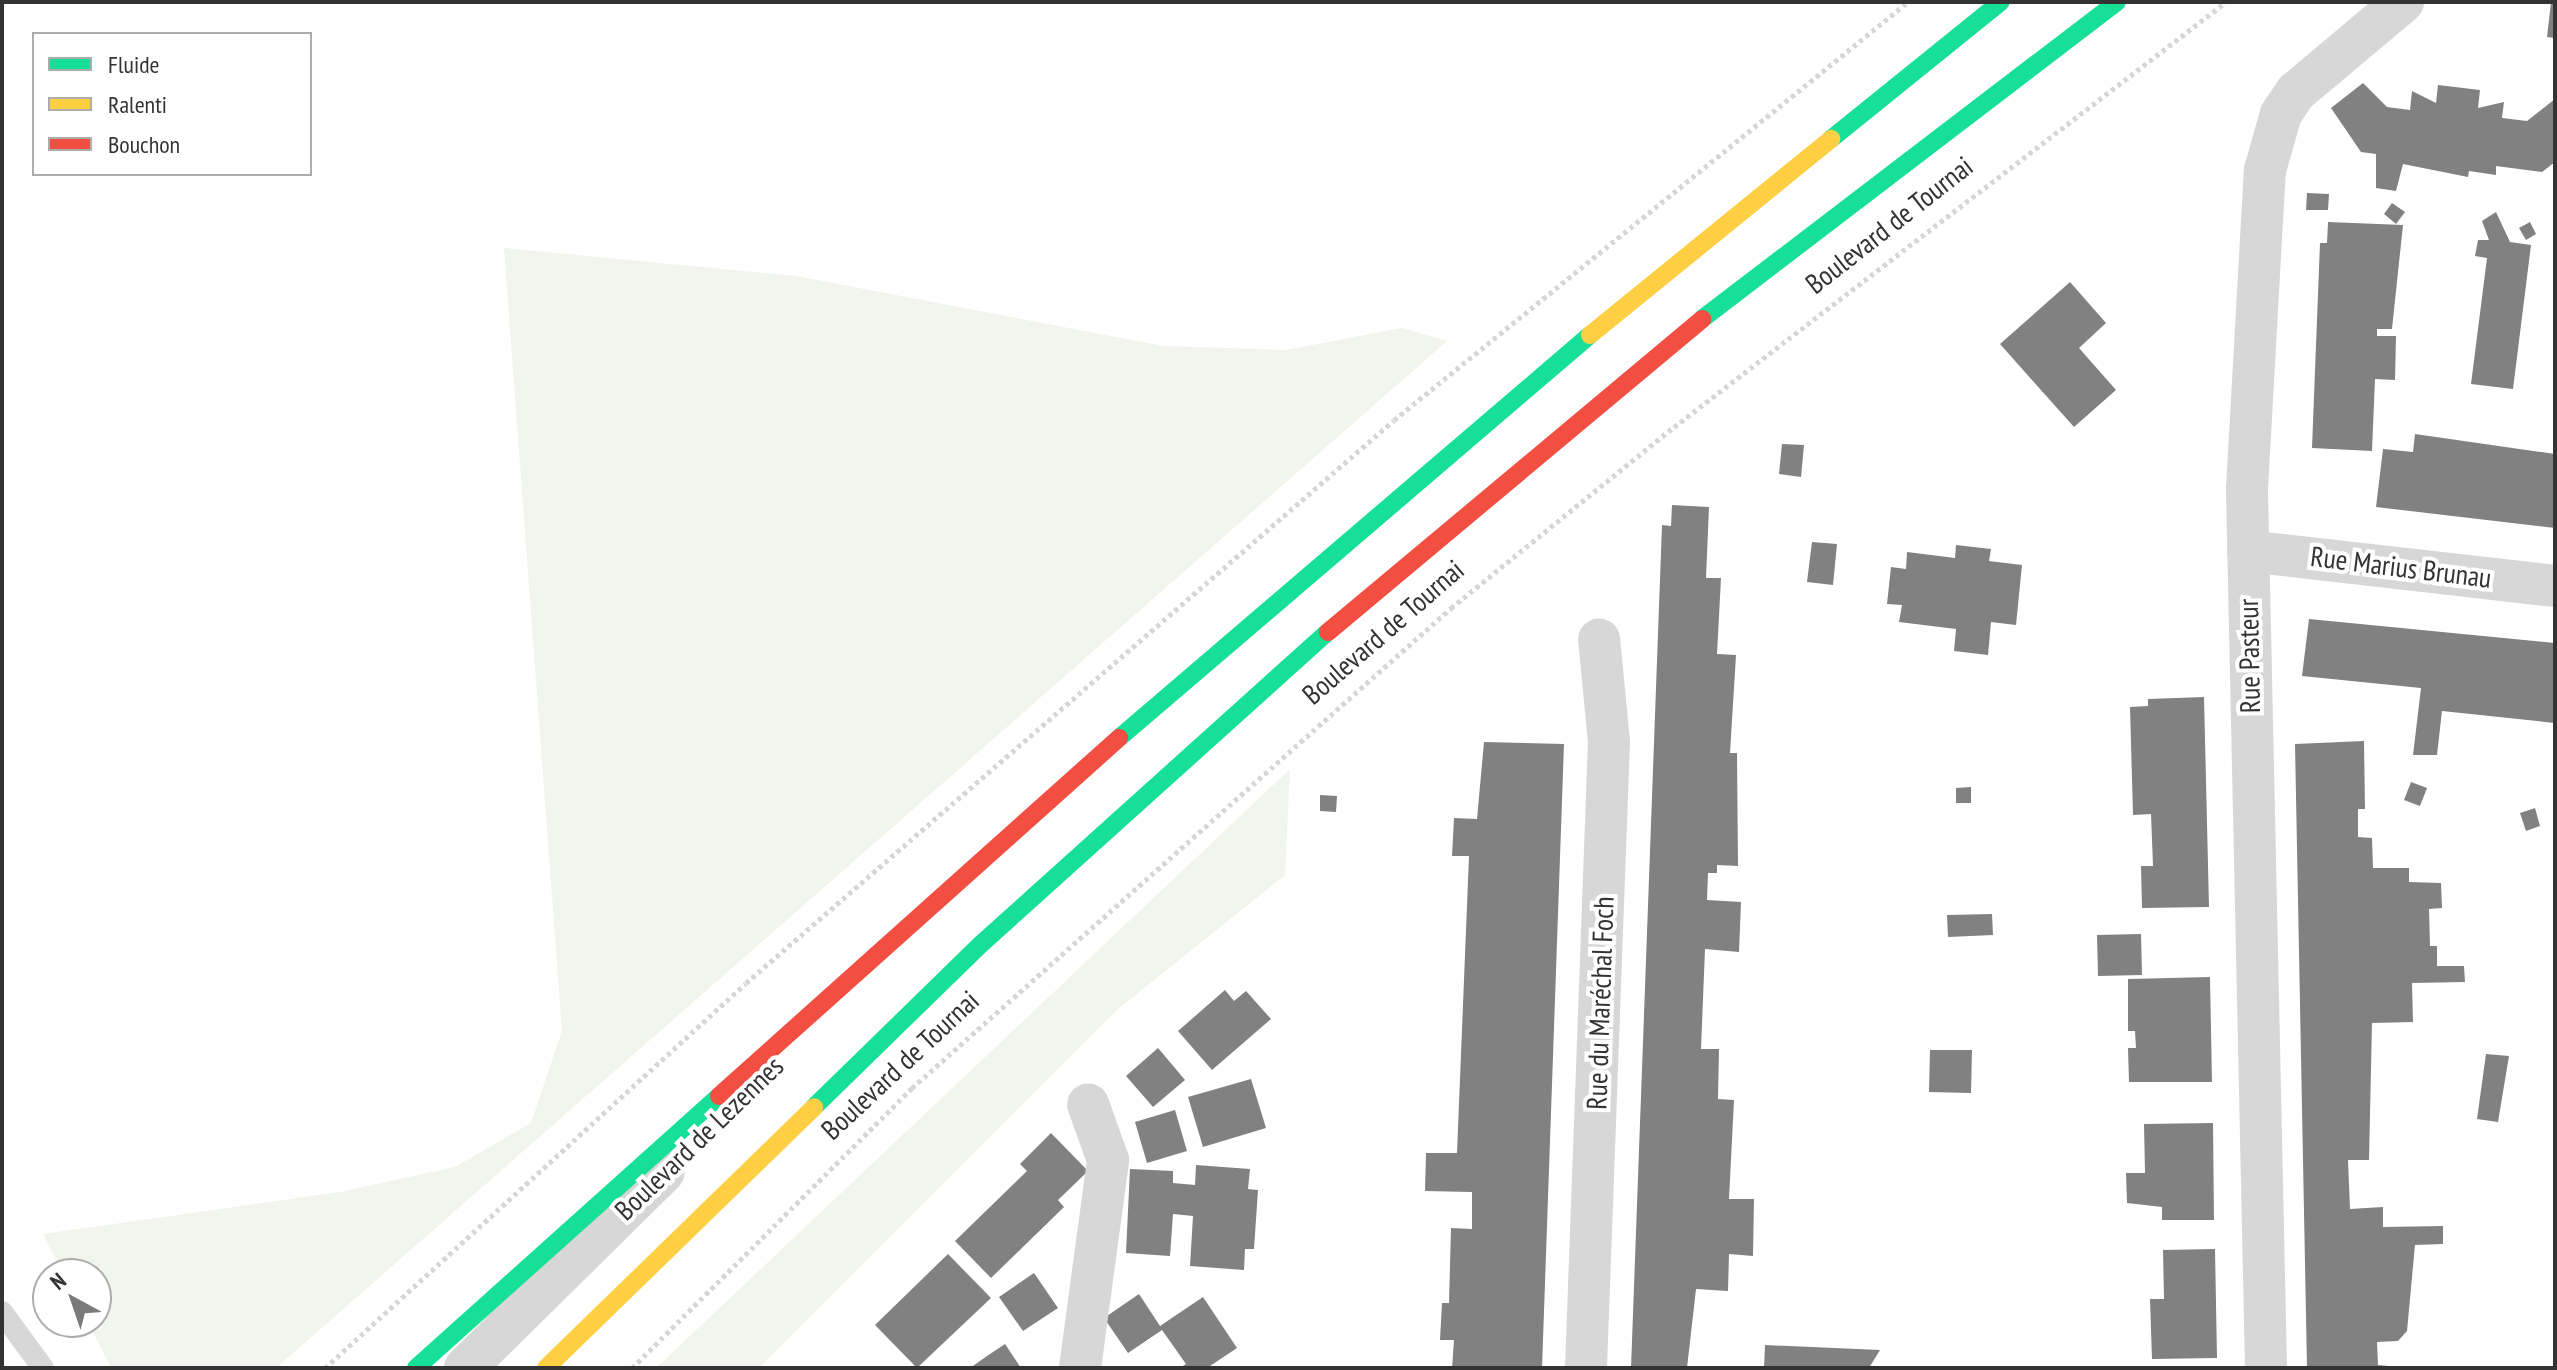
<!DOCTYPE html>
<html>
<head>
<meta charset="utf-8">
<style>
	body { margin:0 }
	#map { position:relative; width:2557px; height:1370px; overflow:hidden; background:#fff; font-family:"PT Sans Narrow",sans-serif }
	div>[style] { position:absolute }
	.green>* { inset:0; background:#f1f5ed }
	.building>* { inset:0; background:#818181 }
	.path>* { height:5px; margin-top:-2.5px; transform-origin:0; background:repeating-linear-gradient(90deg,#d6d6d6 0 4px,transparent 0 8px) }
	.lane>* { height:22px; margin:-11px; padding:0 11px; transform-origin:11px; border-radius:11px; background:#d7d7d7 }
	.street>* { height:42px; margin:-21px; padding:0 21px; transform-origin:21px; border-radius:21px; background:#d7d7d7 }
	.fast>* { height:18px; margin:-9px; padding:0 9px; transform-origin:9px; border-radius:9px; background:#16e098 }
	.slow>* { height:18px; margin:-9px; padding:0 9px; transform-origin:9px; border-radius:9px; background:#ffcf43 }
	.jam>* { height:18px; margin:-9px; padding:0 9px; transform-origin:9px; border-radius:9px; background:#f24e42 }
	span { translate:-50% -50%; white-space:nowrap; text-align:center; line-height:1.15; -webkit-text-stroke:8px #fff; paint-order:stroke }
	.street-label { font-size:28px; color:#333 }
	.frame { position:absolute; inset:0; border:4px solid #333; pointer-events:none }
	.legend { position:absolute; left:32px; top:32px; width:280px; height:144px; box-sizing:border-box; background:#fff; border:2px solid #adadad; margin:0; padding:10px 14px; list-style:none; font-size:24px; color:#333 }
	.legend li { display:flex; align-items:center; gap:16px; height:40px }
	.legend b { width:40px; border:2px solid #adadad }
	.north { position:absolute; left:32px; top:1258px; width:80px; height:80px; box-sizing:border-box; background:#fff; border:2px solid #adadad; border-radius:50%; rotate:320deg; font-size:22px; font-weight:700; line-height:32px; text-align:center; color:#333 }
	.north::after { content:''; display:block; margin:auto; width:28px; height:36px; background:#7a7a7a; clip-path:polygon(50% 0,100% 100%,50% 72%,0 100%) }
</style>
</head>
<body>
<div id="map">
	<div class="green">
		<div style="clip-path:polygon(504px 248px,796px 276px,1163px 346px,1286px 350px,1402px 328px,1447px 341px,276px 1368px,111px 1368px,88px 1322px,96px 1322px,96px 1274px,63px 1274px,43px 1234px,340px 1192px,455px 1167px,531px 1123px,562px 1031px)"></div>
		<div style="clip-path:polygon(1290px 769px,1285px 875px,1118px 1009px,759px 1368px,656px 1368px)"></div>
	</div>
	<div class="building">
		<div style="clip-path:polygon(2551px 2px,2555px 2px,2555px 38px,2547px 37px)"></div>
		<div style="clip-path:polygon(2363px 83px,2387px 107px,2410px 110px,2412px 91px,2436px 103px,2438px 85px,2480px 90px,2478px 108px,2504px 102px,2502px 118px,2527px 121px,2555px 99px,2555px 162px,2542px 172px,2496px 166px,2496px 175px,2469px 171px,2468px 177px,2403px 164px,2396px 191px,2376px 188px,2376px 154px,2361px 152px,2331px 108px)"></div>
		<div style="clip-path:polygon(2307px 193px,2329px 194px,2328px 210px,2306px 210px)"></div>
		<div style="clip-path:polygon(2392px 203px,2405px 212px,2396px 224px,2384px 214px)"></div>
		<div style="clip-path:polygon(2496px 212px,2510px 242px,2531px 245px,2513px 389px,2471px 384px,2487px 258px,2475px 256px,2478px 240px,2489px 240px,2482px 221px)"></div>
		<div style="clip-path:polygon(2328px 222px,2403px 225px,2392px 329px,2377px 329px,2377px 336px,2396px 336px,2395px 380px,2375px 379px,2372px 451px,2312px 448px,2320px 243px,2327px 243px)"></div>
		<div style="clip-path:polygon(2530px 222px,2536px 234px,2526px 240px,2519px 228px)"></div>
		<div style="clip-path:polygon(2070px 282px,2106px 323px,2079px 348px,2116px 390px,2074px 427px,2000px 344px)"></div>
		<div style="clip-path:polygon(2415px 434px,2555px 454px,2555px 528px,2376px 507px,2383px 449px,2413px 452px)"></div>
		<div style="clip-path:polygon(1782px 444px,1804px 445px,1801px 477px,1779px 474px)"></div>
		<div style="clip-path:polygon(1672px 505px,1709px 507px,1706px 578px,1721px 578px,1717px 654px,1736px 655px,1730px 753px,1737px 753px,1738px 866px,1717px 865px,1717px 873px,1708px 873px,1707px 900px,1741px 902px,1739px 952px,1705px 949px,1701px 1049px,1719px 1049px,1718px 1099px,1734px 1100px,1729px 1199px,1754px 1199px,1753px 1256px,1729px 1254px,1728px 1291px,1696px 1289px,1687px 1368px,1631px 1368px,1662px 525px,1671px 526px)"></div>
		<div style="clip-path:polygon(1812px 542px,1837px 544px,1833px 585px,1807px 582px)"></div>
		<div style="clip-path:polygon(1956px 545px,1991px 549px,1989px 561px,2022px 565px,2016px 625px,1991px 622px,1988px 655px,1954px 651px,1956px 629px,1899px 622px,1902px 605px,1887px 604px,1891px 567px,1906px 569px,1907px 552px,1955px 558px)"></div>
		<div style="clip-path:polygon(2309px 619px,2555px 643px,2555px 723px,2442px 711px,2437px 755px,2413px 755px,2421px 688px,2302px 676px)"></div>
		<div style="clip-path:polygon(2204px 697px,2209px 907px,2142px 908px,2141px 866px,2153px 866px,2151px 814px,2133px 815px,2130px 707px,2148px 706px,2148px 699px)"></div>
		<div style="clip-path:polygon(2364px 741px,2365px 809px,2358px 809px,2358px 837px,2372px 838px,2373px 868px,2409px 868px,2409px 882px,2441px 883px,2442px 908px,2429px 909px,2430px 946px,2437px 946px,2437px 966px,2464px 966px,2465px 982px,2412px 983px,2413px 1022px,2372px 1023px,2369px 1160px,2348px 1160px,2350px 1209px,2383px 1207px,2383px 1227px,2443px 1226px,2443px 1244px,2415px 1245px,2407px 1331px,2398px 1341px,2377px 1342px,2378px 1365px,2410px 1368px,2307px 1368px,2295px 744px)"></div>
		<div style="clip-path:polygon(1484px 742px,1564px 744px,1542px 1368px,1452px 1368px,1454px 1340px,1440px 1340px,1442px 1303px,1449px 1303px,1451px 1228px,1472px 1229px,1472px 1192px,1425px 1191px,1426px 1153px,1457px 1153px,1469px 856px,1452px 856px,1454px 818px,1477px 819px)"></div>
		<div style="clip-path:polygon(2411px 782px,2427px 788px,2420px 806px,2404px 800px)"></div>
		<div style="clip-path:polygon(1971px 787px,1971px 803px,1956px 803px,1956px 788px)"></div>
		<div style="clip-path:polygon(1320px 795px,1337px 796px,1336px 812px,1320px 811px)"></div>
		<div style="clip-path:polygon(2535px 808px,2540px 826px,2526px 831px,2520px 813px)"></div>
		<div style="clip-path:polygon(1992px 914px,1993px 935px,1948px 937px,1947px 915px)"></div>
		<div style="clip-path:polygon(2141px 934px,2142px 975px,2098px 976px,2097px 935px)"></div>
		<div style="clip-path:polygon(2210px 977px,2212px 1082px,2129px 1082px,2128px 1048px,2136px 1048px,2135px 1031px,2128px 1031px,2128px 979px)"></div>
		<div style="clip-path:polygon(1225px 990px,1234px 1001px,1246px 991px,1271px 1019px,1212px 1070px,1178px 1031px)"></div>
		<div style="clip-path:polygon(1158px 1048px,1185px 1080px,1153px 1107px,1126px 1076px)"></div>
		<div style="clip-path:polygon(1930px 1050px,1972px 1050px,1971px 1093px,1929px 1092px)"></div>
		<div style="clip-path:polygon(2486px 1054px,2509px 1056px,2498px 1122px,2477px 1119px)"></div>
		<div style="clip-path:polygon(1251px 1079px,1266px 1128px,1203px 1147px,1188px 1097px)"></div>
		<div style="clip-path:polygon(1175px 1110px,1187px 1151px,1147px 1163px,1135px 1122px)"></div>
		<div style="clip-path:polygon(2213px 1123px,2214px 1220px,2162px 1220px,2162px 1207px,2127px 1203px,2126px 1173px,2145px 1173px,2144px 1124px)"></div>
		<div style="clip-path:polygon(1051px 1133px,1088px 1171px,1058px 1200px,1064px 1207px,991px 1278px,955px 1241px,1027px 1171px,1020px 1164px)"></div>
		<div style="clip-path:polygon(1196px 1165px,1250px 1169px,1248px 1189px,1258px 1190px,1254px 1249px,1245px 1249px,1244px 1270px,1190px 1266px,1193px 1216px,1173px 1214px,1170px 1256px,1126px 1253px,1130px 1169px,1173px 1171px,1173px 1183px,1195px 1185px)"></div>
		<div style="clip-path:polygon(2215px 1249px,2217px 1358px,2152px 1359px,2150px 1299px,2164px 1299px,2163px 1250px)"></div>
		<div style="clip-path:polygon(948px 1254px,991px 1298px,917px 1368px,875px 1325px)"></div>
		<div style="clip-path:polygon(1034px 1273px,1058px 1308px,1023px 1331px,999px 1297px)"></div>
		<div style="clip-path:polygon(1139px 1294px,1160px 1326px,1203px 1297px,1237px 1348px,1207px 1368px,1180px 1368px,1186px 1364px,1162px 1330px,1128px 1353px,1104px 1318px)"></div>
		<div style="clip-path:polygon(1005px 1344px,1021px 1368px,970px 1368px,987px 1356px)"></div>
		<div style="clip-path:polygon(1765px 1345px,1880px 1350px,1869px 1368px,1764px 1368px)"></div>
	</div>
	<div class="path">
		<div style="left:325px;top:1368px;width:570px;rotate:-42.44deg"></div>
		<div style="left:746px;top:983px;width:858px;rotate:-40.98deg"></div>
		<div style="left:1394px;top:420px;width:663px;rotate:-39.12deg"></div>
		<div style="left:632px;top:1368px;width:396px;rotate:-45deg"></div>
		<div style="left:912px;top:1088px;width:722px;rotate:-41.69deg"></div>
		<div style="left:1451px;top:608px;width:287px;rotate:-39.1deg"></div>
		<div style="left:1674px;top:427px;width:697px;rotate:-37.59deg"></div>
	</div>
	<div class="lane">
		<div style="left:2px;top:1312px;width:69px;rotate:53.8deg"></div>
	</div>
	<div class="street">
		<div style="left:2248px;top:551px;width:309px;rotate:6.5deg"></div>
		<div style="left:465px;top:1368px;width:279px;rotate:-44.6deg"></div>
		<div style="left:1080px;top:1368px;width:210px;rotate:-82.3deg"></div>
		<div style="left:1108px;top:1160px;width:59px;rotate:-109.7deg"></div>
		<div style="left:1586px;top:1368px;width:626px;rotate:-87.9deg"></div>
		<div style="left:1609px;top:742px;width:103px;rotate:-95.5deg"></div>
		<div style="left:2266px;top:1368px;width:879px;rotate:-91.24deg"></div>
		<div style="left:2247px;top:489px;width:320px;rotate:-86.8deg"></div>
		<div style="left:2265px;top:170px;width:58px;rotate:-74.1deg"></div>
		<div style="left:2281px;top:114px;width:27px;rotate:-56deg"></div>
		<div style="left:2296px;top:92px;width:140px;rotate:-40.1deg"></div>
	</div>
	<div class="fast">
		<div style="left:1831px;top:139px;width:218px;rotate:-38.9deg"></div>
		<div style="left:1702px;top:319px;width:522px;rotate:-37.37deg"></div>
		<div style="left:1119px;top:738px;width:620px;rotate:-40.55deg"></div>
		<div style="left:814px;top:1107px;width:232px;rotate:-44.3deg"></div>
		<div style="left:980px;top:945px;width:468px;rotate:-42deg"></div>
		<div style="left:416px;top:1368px;width:407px;rotate:-41.9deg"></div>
	</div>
	<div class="slow">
		<div style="left:1590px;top:335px;width:311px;rotate:-39.1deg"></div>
		<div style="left:546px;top:1368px;width:374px;rotate:-44.2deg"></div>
	</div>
	<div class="jam">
		<div style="left:1328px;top:632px;width:488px;rotate:-39.9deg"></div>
		<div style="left:719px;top:1096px;width:537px;rotate:-41.83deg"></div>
	</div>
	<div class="street-label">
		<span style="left:1889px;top:225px;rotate:-38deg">Boulevard de Tournai</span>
		<span style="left:2401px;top:567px;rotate:7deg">Rue Marius Brunau</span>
		<span style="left:1383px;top:632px;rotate:-41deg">Boulevard de Tournai</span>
		<span style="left:2249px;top:656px;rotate:-91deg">Rue Pasteur</span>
		<span style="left:1600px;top:1003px;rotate:-88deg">Rue du Maréchal Foch</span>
		<span style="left:900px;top:1065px;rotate:-43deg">Boulevard de Tournai</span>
		<span style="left:699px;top:1138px;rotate:-44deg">Boulevard de Lezennes</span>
	</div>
	<div class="frame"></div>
	<ul class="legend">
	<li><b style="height:10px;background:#16e098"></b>Fluide</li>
	<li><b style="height:10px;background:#ffcf43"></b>Ralenti</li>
	<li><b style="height:10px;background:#f24e42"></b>Bouchon</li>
	</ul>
	<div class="north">N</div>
</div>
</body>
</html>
